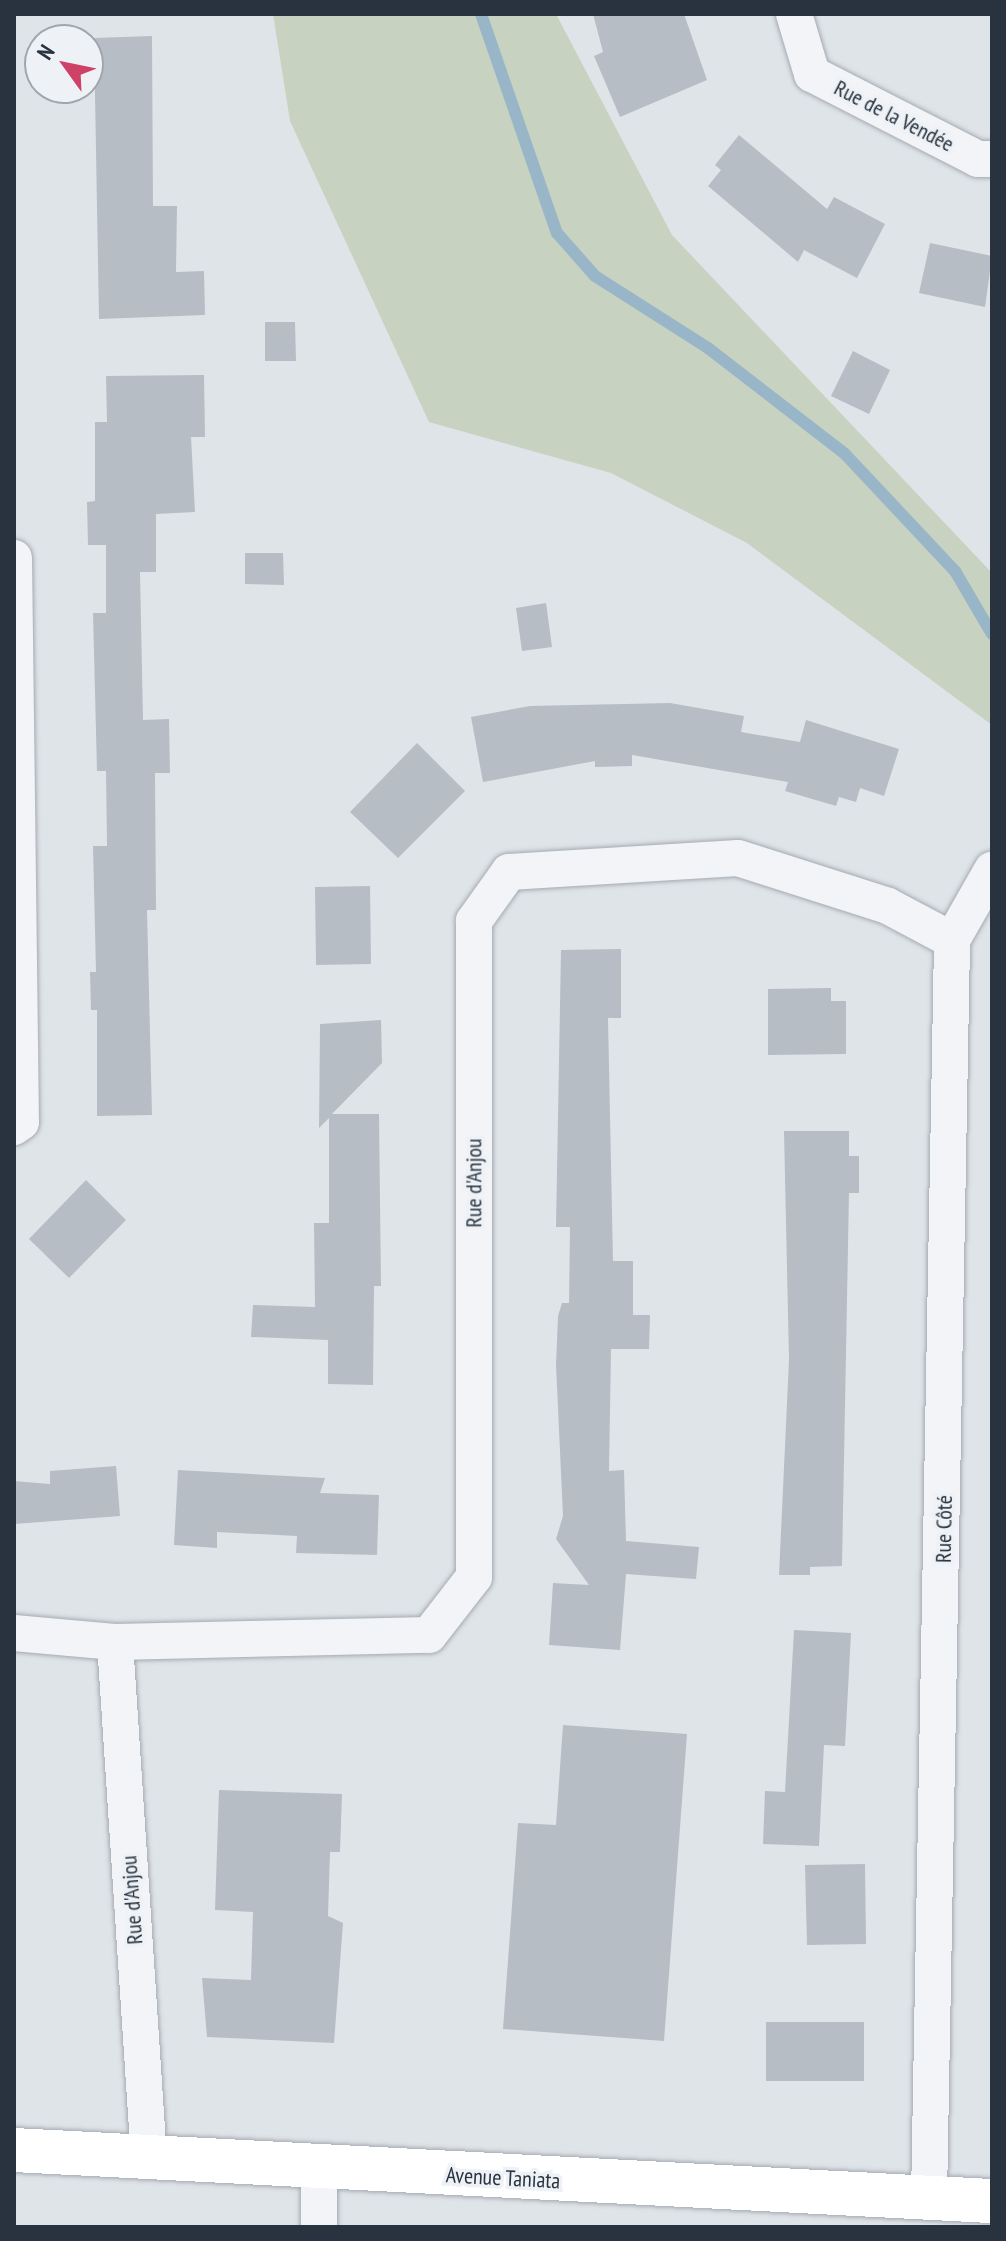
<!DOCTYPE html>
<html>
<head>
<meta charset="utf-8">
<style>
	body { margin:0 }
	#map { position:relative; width:1006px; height:2241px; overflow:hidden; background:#dfe4e8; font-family:"PT Sans Narrow",sans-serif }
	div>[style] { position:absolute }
	.green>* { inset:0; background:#c7d2c0 }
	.stream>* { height:12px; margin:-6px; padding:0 6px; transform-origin:6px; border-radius:6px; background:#99b6c9 }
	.building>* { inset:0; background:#b6bdc5 }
	.roads { filter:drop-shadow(0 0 2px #a4abb2) drop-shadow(0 0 2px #a4abb2) }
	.minor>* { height:36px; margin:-18px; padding:0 18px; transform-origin:18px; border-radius:18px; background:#f2f4f7 }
	.secondary>* { height:44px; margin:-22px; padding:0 22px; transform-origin:22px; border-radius:22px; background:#fff }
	span { translate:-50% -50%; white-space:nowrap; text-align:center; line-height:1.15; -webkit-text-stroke:7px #eef2f6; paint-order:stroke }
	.street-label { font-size:22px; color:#28333f }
	.frame { position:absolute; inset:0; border:16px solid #28333f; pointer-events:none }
	.north { position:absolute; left:24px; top:24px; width:80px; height:80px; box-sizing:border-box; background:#eef2f6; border:2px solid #9fa6ad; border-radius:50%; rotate:303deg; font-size:22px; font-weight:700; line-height:32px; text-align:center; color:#28333f }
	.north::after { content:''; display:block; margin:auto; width:28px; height:36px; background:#cf4268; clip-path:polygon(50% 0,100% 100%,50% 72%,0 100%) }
</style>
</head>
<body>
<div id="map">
	<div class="green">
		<div style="clip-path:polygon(273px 14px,556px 14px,672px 235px,992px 573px,992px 725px,747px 543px,611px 473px,429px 422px,290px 121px)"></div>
	</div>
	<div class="stream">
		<div style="left:481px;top:14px;width:232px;rotate:70.9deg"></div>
		<div style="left:557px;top:233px;width:57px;rotate:48.5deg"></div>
		<div style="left:595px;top:276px;width:134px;rotate:32.5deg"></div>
		<div style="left:708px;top:348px;width:173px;rotate:37.7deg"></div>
		<div style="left:845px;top:454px;width:161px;rotate:46.8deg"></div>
		<div style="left:955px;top:571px;width:73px;rotate:59.6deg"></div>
	</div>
	<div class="building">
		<div style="clip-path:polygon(593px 14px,684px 14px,707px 80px,620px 117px,594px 56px,603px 52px)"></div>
		<div style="clip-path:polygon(152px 36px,153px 206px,177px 206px,176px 272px,204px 271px,205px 315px,99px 319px,94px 38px)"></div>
		<div style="clip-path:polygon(739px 135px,827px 209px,834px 197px,885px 224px,857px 278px,804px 250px,798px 262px,708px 186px,721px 170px,715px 165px)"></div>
		<div style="clip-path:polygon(930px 243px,992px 256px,985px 307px,919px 293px)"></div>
		<div style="clip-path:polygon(265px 322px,295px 322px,296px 361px,265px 361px)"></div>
		<div style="clip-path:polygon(853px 351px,890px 370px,869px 414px,831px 396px)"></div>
		<div style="clip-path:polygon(204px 375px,205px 437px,191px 437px,195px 512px,156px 514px,156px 572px,140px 572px,143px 720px,169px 719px,170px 773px,155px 773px,156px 910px,147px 910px,152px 1115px,97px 1116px,97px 1010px,91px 1010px,90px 972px,96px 972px,93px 846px,107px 846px,106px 771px,97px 771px,93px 613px,106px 613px,106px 545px,88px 545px,87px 502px,95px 501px,95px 422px,107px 422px,106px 376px)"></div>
		<div style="clip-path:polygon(245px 553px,283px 553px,284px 585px,245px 584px)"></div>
		<div style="clip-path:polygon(546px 603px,552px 647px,522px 651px,516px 608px)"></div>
		<div style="clip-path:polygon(670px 703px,744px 716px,741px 732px,800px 742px,806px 720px,899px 749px,884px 796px,860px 788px,856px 802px,839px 797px,836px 806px,785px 791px,788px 782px,632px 755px,632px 766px,595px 767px,595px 761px,483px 782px,471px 717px,530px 706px)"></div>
		<div style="clip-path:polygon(417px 743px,465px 791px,398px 858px,350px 812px)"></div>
		<div style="clip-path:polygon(370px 886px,371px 964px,316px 965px,315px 887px)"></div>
		<div style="clip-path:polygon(621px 949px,621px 1018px,608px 1018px,613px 1261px,633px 1261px,633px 1315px,650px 1315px,649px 1349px,611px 1349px,609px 1471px,624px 1470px,626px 1541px,699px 1547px,696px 1579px,626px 1574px,620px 1650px,549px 1645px,553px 1583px,589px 1585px,556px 1539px,563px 1516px,556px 1365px,558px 1316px,562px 1303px,569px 1303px,570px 1227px,556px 1227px,561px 950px)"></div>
		<div style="clip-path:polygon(831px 988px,831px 1001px,846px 1001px,846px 1054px,768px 1055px,768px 989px)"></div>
		<div style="clip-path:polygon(381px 1020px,382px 1063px,332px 1114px,379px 1114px,381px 1286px,374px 1286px,373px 1385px,328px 1384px,328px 1340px,251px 1337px,253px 1305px,315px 1307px,314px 1223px,329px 1223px,329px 1118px,319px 1128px,320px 1024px)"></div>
		<div style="clip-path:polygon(784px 1131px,849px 1131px,849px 1156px,859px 1156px,859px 1193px,849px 1193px,842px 1566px,810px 1567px,810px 1575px,779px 1575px,789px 1360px)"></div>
		<div style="clip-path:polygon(86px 1180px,126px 1220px,69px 1278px,29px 1239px)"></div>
		<div style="clip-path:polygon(116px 1466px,120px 1516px,14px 1524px,14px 1481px,50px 1484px,50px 1471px)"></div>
		<div style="clip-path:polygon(178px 1470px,325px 1478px,320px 1493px,379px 1495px,377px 1555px,296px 1553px,297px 1536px,217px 1532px,217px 1548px,174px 1545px)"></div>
		<div style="clip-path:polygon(794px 1630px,851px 1633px,845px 1746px,824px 1745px,819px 1846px,763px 1844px,765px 1791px,785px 1792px)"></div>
		<div style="clip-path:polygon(563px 1725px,687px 1734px,664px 2041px,503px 2029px,518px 1823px,556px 1825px)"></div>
		<div style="clip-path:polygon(219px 1790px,342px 1794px,340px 1852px,330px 1852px,328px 1916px,343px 1923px,334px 2043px,207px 2037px,202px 1978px,251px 1980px,253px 1912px,215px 1910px)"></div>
		<div style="clip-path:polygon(865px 1864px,866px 1944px,807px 1945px,805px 1865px)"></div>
		<div style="clip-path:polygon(766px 2022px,864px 2022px,864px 2081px,766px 2081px)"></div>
	</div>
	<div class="roads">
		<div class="minor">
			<div style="left:794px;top:14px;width:63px;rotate:73.3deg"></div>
			<div style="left:812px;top:74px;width:186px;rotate:27.1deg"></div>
			<div style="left:978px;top:159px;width:14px"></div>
			<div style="left:14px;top:558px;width:564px;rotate:89.29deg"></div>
			<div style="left:21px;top:1122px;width:9px;rotate:144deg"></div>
			<div style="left:14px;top:1633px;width:101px;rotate:5.1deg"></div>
			<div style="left:115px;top:1642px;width:314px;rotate:-1.3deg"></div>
			<div style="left:429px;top:1635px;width:73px;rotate:-52.2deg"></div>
			<div style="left:474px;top:1577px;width:656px;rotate:-90deg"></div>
			<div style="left:474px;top:921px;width:60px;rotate:-54.5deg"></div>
			<div style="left:509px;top:872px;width:229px;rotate:-3.5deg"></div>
			<div style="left:738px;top:858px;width:157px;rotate:17.7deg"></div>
			<div style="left:888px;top:906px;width:72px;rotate:28deg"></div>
			<div style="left:115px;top:1642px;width:518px;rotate:86.24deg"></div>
			<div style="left:319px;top:2169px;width:58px;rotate:90deg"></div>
			<div style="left:929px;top:2198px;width:1258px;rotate:-88.95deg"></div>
			<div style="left:952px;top:940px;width:81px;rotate:-60.3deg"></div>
		</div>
		<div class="secondary">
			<div style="left:14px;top:2150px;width:979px;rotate:2.99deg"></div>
		</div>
	</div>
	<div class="street-label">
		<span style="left:894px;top:116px;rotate:27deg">Rue de la Vendée</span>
		<span style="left:474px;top:1183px;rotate:-90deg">Rue d'Anjou</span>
		<span style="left:944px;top:1529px;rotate:-89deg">Rue Côté</span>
		<span style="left:132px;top:1900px;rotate:-94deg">Rue d'Anjou</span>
		<span style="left:503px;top:2178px;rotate:3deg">Avenue Taniata</span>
	</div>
	<div class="frame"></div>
	<div class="north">N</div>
</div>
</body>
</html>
